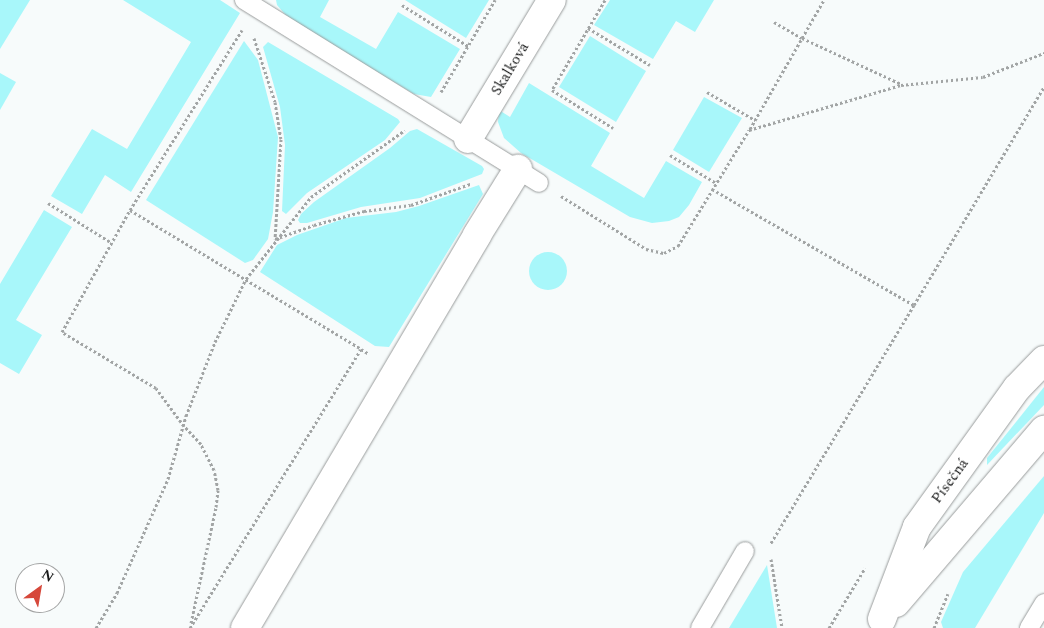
<!DOCTYPE html>
<html>
<head>
<meta charset="utf-8">
<style>
	body { margin:0 }
	#map { position:relative; width:1044px; height:628px; overflow:hidden; background:#f7fbfb; font-family:Spectral,serif }
	div>[style] { position:absolute }
	.green>* { inset:0; background:#a8f7fa }
	.round { border-radius:50% }
	.path>* { height:3px; margin-top:-1.5px; transform-origin:0; background:repeating-linear-gradient(90deg,#a2a5a5 0 2.5px,transparent 0 5px) }
	.roads { filter:drop-shadow(0 0 1px #999c9c) drop-shadow(0 0 1px #999c9c) }
	.lane>* { height:18px; margin:-9px; padding:0 9px; transform-origin:9px; border-radius:9px; background:#fff }
	.street>* { height:28px; margin:-14px; padding:0 14px; transform-origin:14px; border-radius:14px; background:#fff }
	.secondary>* { height:28px; margin:-14px; padding:0 14px; transform-origin:14px; border-radius:14px; background:#fff }
	span { translate:-50% -50%; white-space:nowrap; text-align:center; line-height:1.15; -webkit-text-stroke:5px #fff; paint-order:stroke }
	.street-label { font-size:15px; color:#1a1b1b }
	.north { position:absolute; left:15px; top:563px; width:50px; height:50px; box-sizing:border-box; background:#fff; border:1px solid #a3a4a4; border-radius:50%; rotate:32deg; font-size:14px; font-weight:700; line-height:20px; text-align:center; color:#1a1b1b }
	.north::after { content:''; display:block; margin:auto; width:18px; height:22px; background:#d6483b; clip-path:polygon(50% 0,100% 100%,50% 72%,0 100%) }
</style>
</head>
<body>
<div id="map">
	<div class="green">
		<div style="clip-path:polygon(0 0,30px 0,0 49px)"></div>
		<div style="clip-path:polygon(123px 0,220px 0,240px 13px,131px 192px,105px 175px,82px 214px,51px 196px,92px 129px,127px 149px,191px 42px)"></div>
		<div style="clip-path:polygon(276px 0,329px 0,320px 17px,376px 49px,398px 12px,460px 49px,431px 97px,414px 94px,290px 20px,277px 5px)"></div>
		<div style="clip-path:polygon(405px 0,489px 0,466px 38px)"></div>
		<div style="clip-path:polygon(610px 0,714px 0,695px 32px,676px 21px,653px 59px,594px 25px)"></div>
		<div style="clip-path:polygon(590px 36px,646px 71px,616px 122px,559px 87px)"></div>
		<div style="clip-path:polygon(244px 41px,258px 60px,278px 137px,273px 212px,268px 239px,253px 260px,245px 263px,146px 200px)"></div>
		<div style="clip-path:polygon(268px 42px,398px 119px,400px 122px,385px 140px,307px 193px,286px 214px,282px 211px,285px 145px,280px 107px,263px 47px)"></div>
		<div style="clip-path:polygon(0 73px,16px 82px,0 110px)"></div>
		<div style="clip-path:polygon(529px 83px,610px 133px,591px 166px,644px 198px,666px 161px,702px 182px,689px 205px,679px 217px,669px 221px,652px 223px,630px 217px,521px 153px,504px 138px,498px 122px,499px 110px,510px 117px)"></div>
		<div style="clip-path:polygon(704px 97px,742px 118px,709px 172px,673px 150px)"></div>
		<div style="clip-path:polygon(417px 129px,482px 166px,484px 169px,482px 174px,420px 198px,361px 207px,307px 223px,300px 223px,298px 220px,301px 214px,314px 202px,390px 148px,410px 131px)"></div>
		<div style="clip-path:polygon(479px 185px,483px 194px,389px 347px,375px 346px,260px 272px,277px 245px,297px 235px,346px 218px,396px 212px,419px 206px)"></div>
		<div style="clip-path:polygon(44px 210px,72px 227px,16px 320px,42px 335px,19px 374px,0 363px,0 284px)"></div>
		<div class="round" style="left:529px;top:252px;width:38px;height:38px"></div>
		<div style="clip-path:polygon(1044px 387px,1044px 405px,987px 465px,987px 458px)"></div>
		<div style="clip-path:polygon(1044px 476px,1044px 513px,975px 628px,943px 628px,941px 622px,963px 572px)"></div>
		<div style="clip-path:polygon(767px 565px,777px 628px,729px 628px)"></div>
	</div>
	<div class="path">
		<div style="left:605px;top:0;width:104px;rotate:120.5deg"></div>
		<div style="left:552px;top:90px;width:72px;rotate:31.9deg"></div>
		<div style="left:402px;top:5px;width:78px;rotate:31.8deg"></div>
		<div style="left:774px;top:22px;width:32px;rotate:30deg"></div>
		<div style="left:802px;top:38px;width:109px;rotate:24.9deg"></div>
		<div style="left:588px;top:28px;width:72px;rotate:30.8deg"></div>
		<div style="left:254px;top:38px;width:67px;rotate:71.8deg"></div>
		<div style="left:275px;top:102px;width:37px;rotate:81deg"></div>
		<div style="left:281px;top:139px;width:100px;rotate:93.4deg"></div>
		<div style="left:275px;top:239px;width:41px;rotate:-19.7deg"></div>
		<div style="left:314px;top:225px;width:52px;rotate:-15.6deg"></div>
		<div style="left:364px;top:211px;width:47px;rotate:-7.3deg"></div>
		<div style="left:411px;top:205px;width:63px;rotate:-19.6deg"></div>
		<div style="left:441px;top:92px;width:107px;rotate:-59.6deg"></div>
		<div style="left:707px;top:92px;width:56px;rotate:30.3deg"></div>
		<div style="left:750px;top:129px;width:149px;rotate:-60.2deg"></div>
		<div style="left:670px;top:155px;width:54px;rotate:31.3deg"></div>
		<div style="left:712px;top:189px;width:233px;rotate:29.9deg"></div>
		<div style="left:914px;top:305px;width:278px;rotate:121deg"></div>
		<div style="left:561px;top:196px;width:100px;rotate:31.9deg"></div>
		<div style="left:646px;top:249px;width:18px;rotate:13deg"></div>
		<div style="left:664px;top:253px;width:16px;rotate:-27deg"></div>
		<div style="left:678px;top:246px;width:136px;rotate:-58.5deg"></div>
		<div style="left:749px;top:130px;width:159px;rotate:-16.5deg"></div>
		<div style="left:901px;top:85px;width:82px;rotate:-5.6deg"></div>
		<div style="left:983px;top:77px;width:66px;rotate:-21.5deg"></div>
		<div style="left:48px;top:203px;width:75px;rotate:32deg"></div>
		<div style="left:130px;top:210px;width:270px;rotate:31deg"></div>
		<div style="left:914px;top:305px;width:254px;rotate:-59.2deg"></div>
		<div style="left:771px;top:559px;width:70px;rotate:80.9deg"></div>
		<div style="left:191px;top:623px;width:119px;rotate:-77.8deg"></div>
		<div style="left:216px;top:507px;width:17px;rotate:-83deg"></div>
		<div style="left:218px;top:490px;width:20px;rotate:-101deg"></div>
		<div style="left:214px;top:470px;width:29px;rotate:-117deg"></div>
		<div style="left:201px;top:444px;width:25px;rotate:-133deg"></div>
		<div style="left:184px;top:426px;width:47px;rotate:-126.4deg"></div>
		<div style="left:156px;top:388px;width:109px;rotate:-149.2deg"></div>
		<div style="left:62px;top:332px;width:140px;rotate:-60.9deg"></div>
		<div style="left:130px;top:210px;width:212px;rotate:-58.1deg"></div>
		<div style="left:96px;top:628px;width:41px;rotate:-59deg"></div>
		<div style="left:117px;top:593px;width:125px;rotate:-65.9deg"></div>
		<div style="left:168px;top:479px;width:66px;rotate:-74.1deg"></div>
		<div style="left:186px;top:416px;width:79px;rotate:-68.6deg"></div>
		<div style="left:215px;top:342px;width:70px;rotate:-63.8deg"></div>
		<div style="left:246px;top:279px;width:105px;rotate:-51.6deg"></div>
		<div style="left:311px;top:197px;width:115px;rotate:-35.5deg"></div>
		<div style="left:190px;top:628px;width:327px;rotate:-58.5deg"></div>
		<div style="left:361px;top:349px;width:9px;rotate:32deg"></div>
		<div style="left:829px;top:628px;width:70px;rotate:-59deg"></div>
		<div style="left:934px;top:628px;width:37px;rotate:-68deg"></div>
	</div>
	<div class="roads">
		<div class="lane">
			<div style="left:244px;top:0;width:347px;rotate:31.8deg"></div>
			<div style="left:700px;top:628px;width:89px;rotate:-59.7deg"></div>
			<div style="left:1029px;top:628px;width:29px;rotate:-59deg"></div>
		</div>
		<div class="street">
			<div style="left:468px;top:139px;width:162px;rotate:-58.9deg"></div>
			<div style="left:245px;top:628px;width:456px;rotate:-59.4deg"></div>
			<div style="left:477px;top:235px;width:78px;rotate:-58.2deg"></div>
		</div>
		<div class="secondary">
			<div style="left:896px;top:603px;width:228px;rotate:-49.5deg"></div>
			<div style="left:882px;top:619px;width:98px;rotate:-69.2deg"></div>
			<div style="left:917px;top:527px;width:171px;rotate:-54.3deg"></div>
			<div style="left:1017px;top:388px;width:39px;rotate:-46deg"></div>
		</div>
	</div>
	<div class="street-label">
		<span style="left:510px;top:69px;rotate:-59deg">Skalková</span>
		<span style="left:950px;top:481px;rotate:-54deg">Písečná</span>
	</div>
	<div class="north">N</div>
</div>
</body>
</html>
